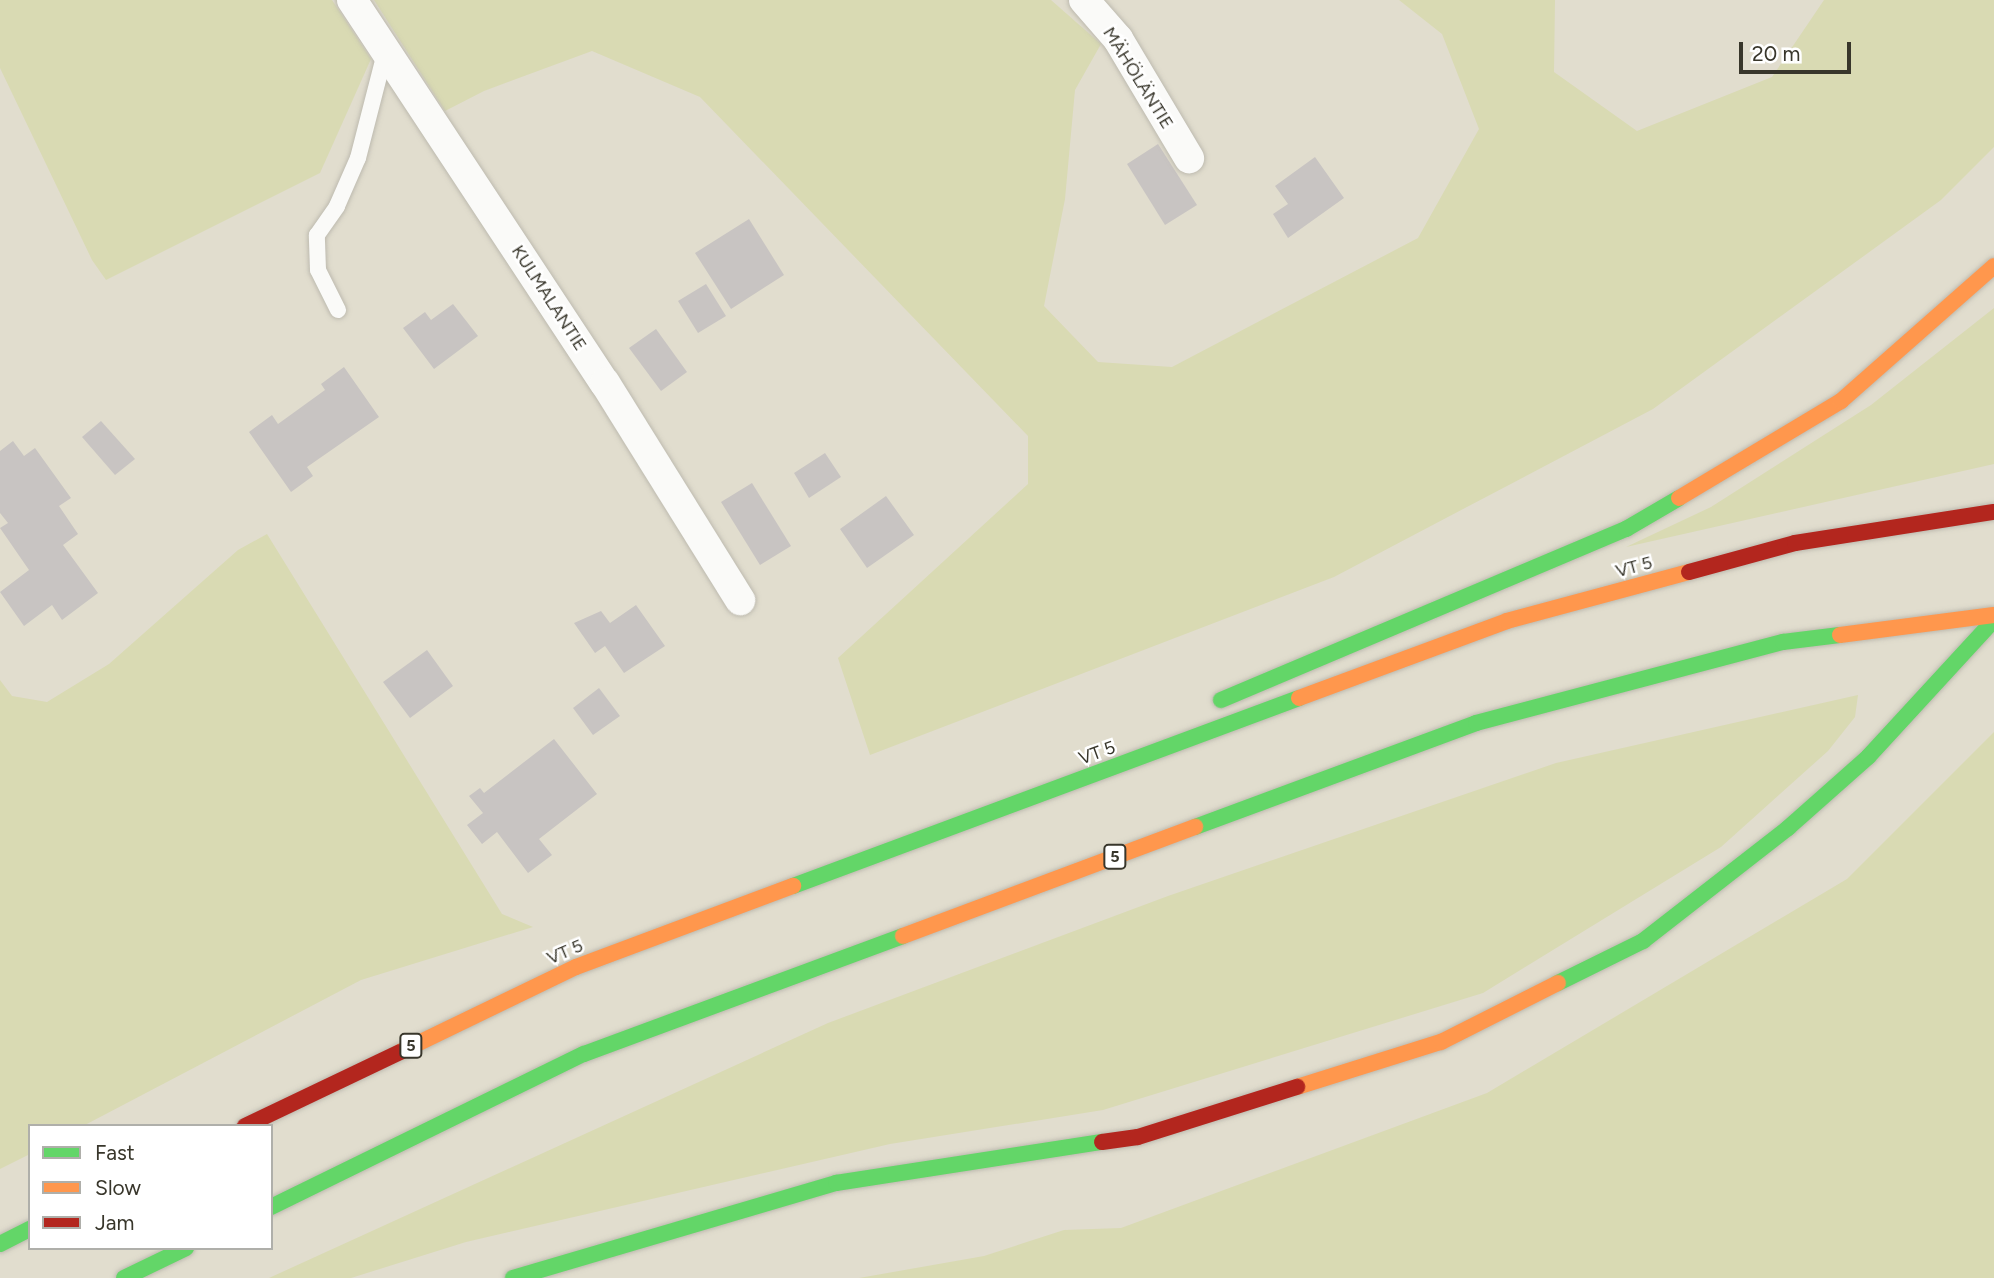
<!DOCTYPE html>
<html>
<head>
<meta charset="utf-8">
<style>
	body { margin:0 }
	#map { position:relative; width:1994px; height:1278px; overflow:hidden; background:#e1ddce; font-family:Figtree,sans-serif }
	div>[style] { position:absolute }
	.green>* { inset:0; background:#d9dab3 }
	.building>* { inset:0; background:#c8c4c2 }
	.roads { filter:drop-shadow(0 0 2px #bdbaaf) drop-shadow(0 0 2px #bdbaaf) }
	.lane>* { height:16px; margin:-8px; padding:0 8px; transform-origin:8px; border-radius:8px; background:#fafaf8 }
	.street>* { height:30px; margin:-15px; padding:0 15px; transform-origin:15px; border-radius:15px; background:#fafaf8 }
	.fast>* { height:16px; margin:-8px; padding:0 8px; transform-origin:8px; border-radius:8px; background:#63d668 }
	.slow>* { height:16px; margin:-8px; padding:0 8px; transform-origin:8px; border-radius:8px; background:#ff974d }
	.jam>* { height:16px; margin:-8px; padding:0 8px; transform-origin:8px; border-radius:8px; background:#b3261e }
	span { translate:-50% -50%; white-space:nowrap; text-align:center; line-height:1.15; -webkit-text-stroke:5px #fff; paint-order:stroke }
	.shield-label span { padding:2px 5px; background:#fff; border:2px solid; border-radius:5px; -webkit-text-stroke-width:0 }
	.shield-label { font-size:16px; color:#38362b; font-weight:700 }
	.street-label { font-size:18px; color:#38362b }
	.legend { position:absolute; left:28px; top:1124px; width:245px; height:126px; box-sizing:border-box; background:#fff; border:2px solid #afafaa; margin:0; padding:9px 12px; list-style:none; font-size:21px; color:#38362b }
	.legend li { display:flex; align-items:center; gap:14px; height:35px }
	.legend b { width:35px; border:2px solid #afafaa }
	.scale { position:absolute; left:1739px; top:42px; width:112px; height:32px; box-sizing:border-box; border:4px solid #38362b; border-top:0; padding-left:9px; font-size:21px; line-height:24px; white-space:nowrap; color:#38362b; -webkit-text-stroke:5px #fff; paint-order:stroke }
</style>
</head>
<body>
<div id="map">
	<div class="green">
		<div style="clip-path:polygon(0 0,332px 0,371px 59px,320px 173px,106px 280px,92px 260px,0 68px)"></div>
		<div style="clip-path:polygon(374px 0,1051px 0,1101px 44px,1075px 90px,1065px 199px,1044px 306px,1098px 362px,1172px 367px,1418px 238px,1479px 129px,1442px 34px,1399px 0,1555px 0,1554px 72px,1637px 131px,1772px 77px,1824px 0,1994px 0,1994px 147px,1941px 200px,1653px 409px,1334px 577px,870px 755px,838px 658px,1028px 484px,1028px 436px,700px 97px,592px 51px,484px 91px,445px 111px)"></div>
		<div style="clip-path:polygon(1994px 308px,1994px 464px,1626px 547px,1711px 507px,1871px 405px)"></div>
		<div style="clip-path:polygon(267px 534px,502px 914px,533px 927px,361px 980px,83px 1126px,30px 1126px,30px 1154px,0 1169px,0 680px,12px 696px,47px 702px,109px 664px,238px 550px)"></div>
		<div style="clip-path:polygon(1858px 695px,1855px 717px,1828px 751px,1721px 847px,1483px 993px,1103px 1110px,890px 1144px,466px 1242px,351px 1278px,269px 1278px,828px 1023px,1168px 896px,1556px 763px)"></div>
		<div style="clip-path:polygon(1994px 732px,1994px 1278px,859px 1278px,984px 1256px,1064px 1230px,1121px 1228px,1487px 1093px,1847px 879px)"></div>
	</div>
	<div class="building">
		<div style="clip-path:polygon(1158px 144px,1197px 205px,1165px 225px,1127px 164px)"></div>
		<div style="clip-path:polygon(1315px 157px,1344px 198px,1288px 238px,1273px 214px,1288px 204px,1275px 186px)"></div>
		<div style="clip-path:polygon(749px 219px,784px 275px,731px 309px,695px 253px)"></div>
		<div style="clip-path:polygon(706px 284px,726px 316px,698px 333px,678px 301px)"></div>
		<div style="clip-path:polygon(453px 304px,478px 336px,434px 369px,403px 328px,425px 312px,431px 320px)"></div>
		<div style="clip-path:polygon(656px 329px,687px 372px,661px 391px,629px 348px)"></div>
		<div style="clip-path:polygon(344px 367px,379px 417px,307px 467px,313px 476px,291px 492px,249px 432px,272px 415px,278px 424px,325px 390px,321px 384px)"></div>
		<div style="clip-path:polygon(101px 421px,135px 459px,115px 475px,82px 437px)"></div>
		<div style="clip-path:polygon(13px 441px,24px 456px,35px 448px,71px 498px,59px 506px,78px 534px,63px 545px,98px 593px,62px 620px,52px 605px,24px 626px,0 592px,29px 570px,0 528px,8px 523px,0 513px,0 451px)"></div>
		<div style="clip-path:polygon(825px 453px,841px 477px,809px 498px,794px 473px)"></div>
		<div style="clip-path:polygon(752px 483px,791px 546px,760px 565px,721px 502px)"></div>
		<div style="clip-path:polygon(886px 496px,914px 535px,867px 568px,840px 529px)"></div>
		<div style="clip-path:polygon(636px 605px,665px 646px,624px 673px,605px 646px,595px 653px,574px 623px,601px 611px,610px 623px)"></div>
		<div style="clip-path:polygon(427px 650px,453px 686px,410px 718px,383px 682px)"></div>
		<div style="clip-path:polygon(599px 688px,620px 716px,593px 735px,573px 708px)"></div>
		<div style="clip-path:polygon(554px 739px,597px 794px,539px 839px,552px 855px,528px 873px,497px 832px,482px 844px,467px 825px,483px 813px,469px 796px,480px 788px,484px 793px)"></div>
	</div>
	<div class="roads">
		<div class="lane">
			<div style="left:338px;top:310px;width:45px;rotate:-116.6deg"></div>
			<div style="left:318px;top:270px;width:35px;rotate:-92deg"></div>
			<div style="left:317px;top:235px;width:35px;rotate:-55deg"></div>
			<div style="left:337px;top:206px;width:52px;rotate:-66.4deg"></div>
			<div style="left:358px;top:158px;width:108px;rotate:-75.6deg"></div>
		</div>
		<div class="street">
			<div style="left:352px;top:0;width:459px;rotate:56.6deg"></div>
			<div style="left:605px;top:383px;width:256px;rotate:58.1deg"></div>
			<div style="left:1084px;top:0;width:52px;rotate:48.9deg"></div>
			<div style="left:1118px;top:39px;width:139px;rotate:59.2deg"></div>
		</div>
		<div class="fast">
			<div style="left:1221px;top:700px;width:440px;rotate:-22.9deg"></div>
			<div style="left:1626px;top:529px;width:61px;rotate:-30.3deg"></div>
			<div style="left:1195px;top:827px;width:300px;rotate:-20.3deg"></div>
			<div style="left:1476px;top:723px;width:318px;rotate:-14.8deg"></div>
			<div style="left:1783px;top:642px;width:57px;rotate:-7deg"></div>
			<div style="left:793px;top:886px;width:540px;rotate:-20.38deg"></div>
			<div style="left:1558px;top:983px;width:95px;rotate:-26.3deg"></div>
			<div style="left:1643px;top:941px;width:184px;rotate:-37.9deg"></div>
			<div style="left:1788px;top:828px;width:107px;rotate:-41.6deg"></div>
			<div style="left:1868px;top:757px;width:186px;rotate:-47.4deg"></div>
			<div style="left:271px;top:1207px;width:348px;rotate:-26.1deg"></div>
			<div style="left:584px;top:1054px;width:340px;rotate:-20.3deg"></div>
			<div style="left:0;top:1244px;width:34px;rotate:-27deg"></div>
			<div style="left:124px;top:1278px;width:69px;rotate:-25.8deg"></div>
			<div style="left:513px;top:1278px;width:337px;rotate:-16.4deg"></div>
			<div style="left:836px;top:1183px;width:269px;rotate:-8.8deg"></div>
		</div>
		<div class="slow">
			<div style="left:1679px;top:498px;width:189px;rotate:-30.9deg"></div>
			<div style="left:1841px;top:401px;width:204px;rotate:-41.4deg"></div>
			<div style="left:1840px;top:635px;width:155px;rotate:-7.4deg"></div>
			<div style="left:1299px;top:698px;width:222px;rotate:-20.3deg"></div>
			<div style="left:1507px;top:621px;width:188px;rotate:-15.1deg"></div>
			<div style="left:903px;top:936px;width:312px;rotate:-20.5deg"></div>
			<div style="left:400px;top:1052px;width:195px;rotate:-25.8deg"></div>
			<div style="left:576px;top:967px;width:232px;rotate:-20.5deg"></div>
			<div style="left:1297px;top:1087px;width:151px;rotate:-17.4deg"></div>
			<div style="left:1441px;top:1042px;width:131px;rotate:-26.8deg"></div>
		</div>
		<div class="jam">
			<div style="left:1689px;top:572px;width:110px;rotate:-15.3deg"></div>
			<div style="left:1795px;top:543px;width:201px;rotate:-8.9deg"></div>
			<div style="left:245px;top:1126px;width:172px;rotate:-25.5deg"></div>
			<div style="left:1102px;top:1142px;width:36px;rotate:-8deg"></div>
			<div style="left:1138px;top:1137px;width:167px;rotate:-17.5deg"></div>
		</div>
	</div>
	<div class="shield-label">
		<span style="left:1115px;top:857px">5</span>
		<span style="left:411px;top:1046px">5</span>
	</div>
	<div class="street-label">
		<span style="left:1138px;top:78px;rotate:58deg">MÄHÖLÄNTIE</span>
		<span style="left:549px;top:298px;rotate:57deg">KULMALANTIE</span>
		<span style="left:1634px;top:567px;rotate:-15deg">VT 5</span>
		<span style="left:1097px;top:753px;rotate:-20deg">VT 5</span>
		<span style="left:565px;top:952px;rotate:-23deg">VT 5</span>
	</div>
	<ul class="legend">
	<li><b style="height:9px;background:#63d668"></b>Fast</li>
	<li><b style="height:9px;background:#ff974d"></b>Slow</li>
	<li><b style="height:9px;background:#b3261e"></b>Jam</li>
	</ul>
	<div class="scale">20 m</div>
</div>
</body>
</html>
